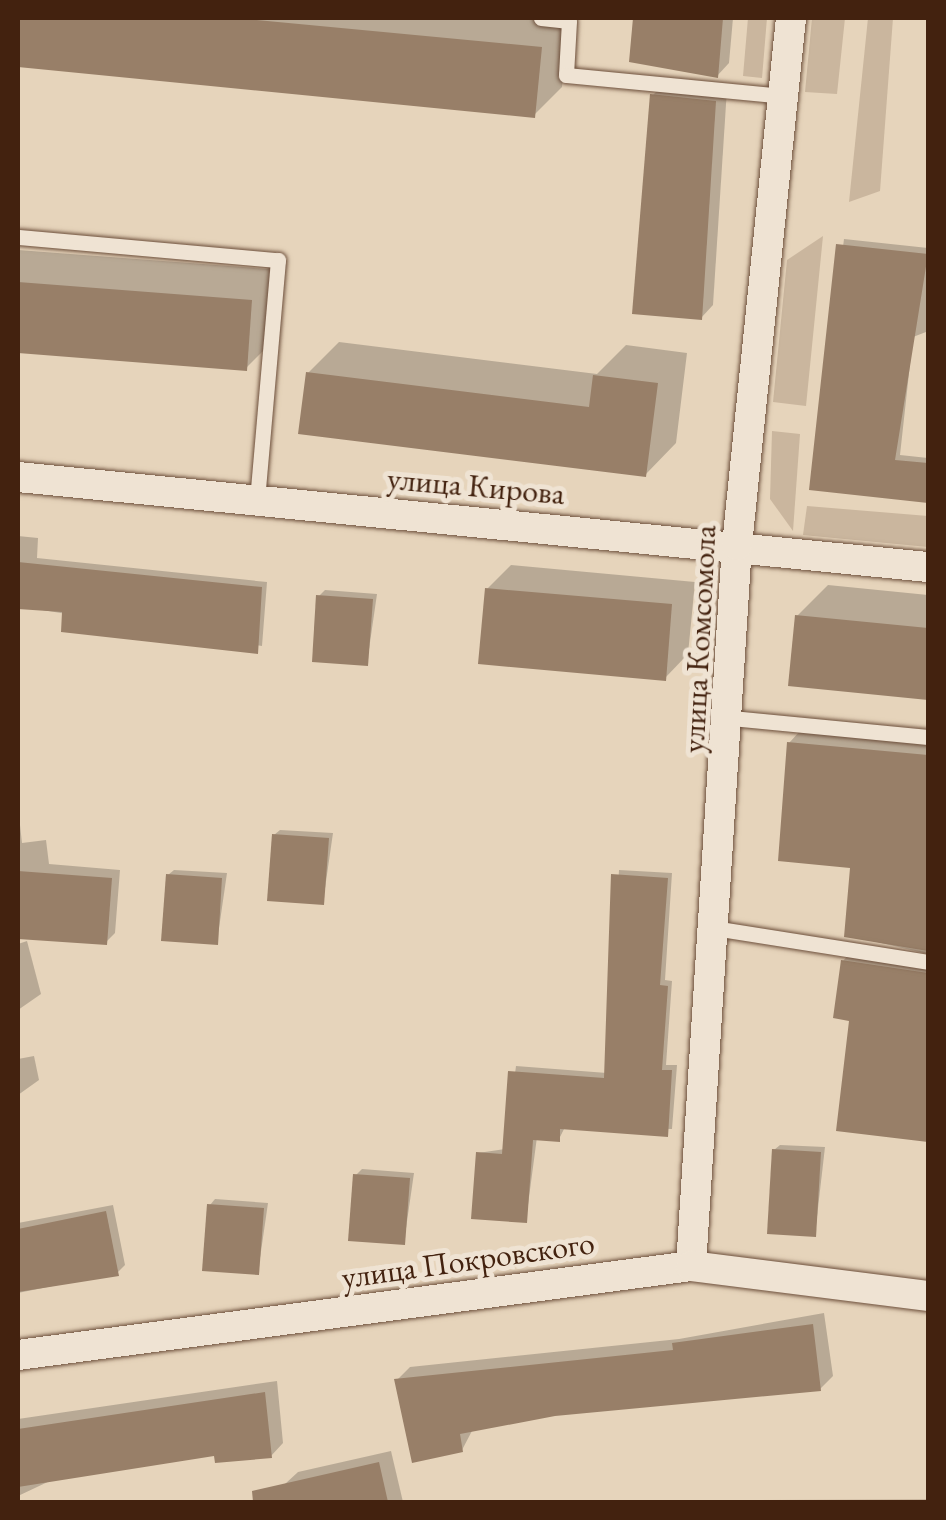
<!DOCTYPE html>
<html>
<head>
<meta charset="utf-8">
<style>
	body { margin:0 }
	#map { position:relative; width:946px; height:1520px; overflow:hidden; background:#e6d4bb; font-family:"EB Garamond",serif }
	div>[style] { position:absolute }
	.green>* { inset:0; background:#cab69e }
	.shadow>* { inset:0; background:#0003 }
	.building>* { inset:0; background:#987f68 }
	.roads { filter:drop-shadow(0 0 2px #6c4e3a) drop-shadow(0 0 2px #6c4e3a) }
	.lane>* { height:15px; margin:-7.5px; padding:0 7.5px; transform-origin:7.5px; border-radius:7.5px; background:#efe3d3 }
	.street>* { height:30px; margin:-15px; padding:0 15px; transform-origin:15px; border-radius:15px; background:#efe3d3 }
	span { translate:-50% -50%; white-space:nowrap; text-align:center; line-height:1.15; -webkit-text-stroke:10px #efe3d3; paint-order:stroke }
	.street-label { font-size:32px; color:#43220f }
	.frame { position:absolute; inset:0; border:20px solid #43220f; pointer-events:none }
</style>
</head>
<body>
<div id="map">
	<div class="green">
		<div style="clip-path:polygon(748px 18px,767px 18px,762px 78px,743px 76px)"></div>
		<div style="clip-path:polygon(812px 18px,845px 18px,837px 94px,805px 92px)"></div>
		<div style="clip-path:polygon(868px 18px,893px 18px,880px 191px,849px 202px)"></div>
		<div style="clip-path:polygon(823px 236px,806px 406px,773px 402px,787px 260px)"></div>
		<div style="clip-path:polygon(772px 431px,800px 434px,793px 531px,770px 499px)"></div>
		<div style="clip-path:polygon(807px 506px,928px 516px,928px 547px,803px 535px)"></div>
		<div style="clip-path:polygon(928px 1499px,928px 1502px,618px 1502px,625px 1501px)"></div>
	</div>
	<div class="shadow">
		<div style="clip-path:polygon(18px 18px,540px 18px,569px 20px,562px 87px,534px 115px,18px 65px)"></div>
		<div style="clip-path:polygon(635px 18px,733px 18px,729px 63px,717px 76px,632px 60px)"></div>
		<div style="clip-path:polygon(665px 83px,727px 89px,713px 305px,701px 318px,652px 96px)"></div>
		<div style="clip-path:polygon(844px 239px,928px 248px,926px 332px,913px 337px,900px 455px,928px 458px,928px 500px,812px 488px)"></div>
		<div style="clip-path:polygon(18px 250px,281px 270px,276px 338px,246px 368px,18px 351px)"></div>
		<div style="clip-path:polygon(339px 342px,597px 374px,626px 345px,687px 353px,676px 443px,646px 474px,308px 373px)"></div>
		<div style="clip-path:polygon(18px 536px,38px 538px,37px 558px,267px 582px,262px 646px,18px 606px)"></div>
		<div style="clip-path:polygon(511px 565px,695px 582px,688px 654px,665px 678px,487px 589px)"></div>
		<div style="clip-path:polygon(828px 585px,928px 595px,928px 698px,791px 684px,797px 616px)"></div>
		<div style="clip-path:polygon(325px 590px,377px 594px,367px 663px,319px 596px)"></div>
		<div style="clip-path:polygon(800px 731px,928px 744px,928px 954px,847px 935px,853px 865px,789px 743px)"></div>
		<div style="clip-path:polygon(18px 807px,22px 843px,46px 840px,49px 864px,120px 870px,115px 933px,106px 942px,18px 936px)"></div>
		<div style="clip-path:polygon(280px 830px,333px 833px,323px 902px,274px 835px)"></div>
		<div style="clip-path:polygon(174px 870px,227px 873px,217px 942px,168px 875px)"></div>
		<div style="clip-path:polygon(619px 870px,672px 873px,665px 980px,672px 981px,666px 1065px,677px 1065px,672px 1129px,565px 1127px,559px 1139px,537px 1137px,526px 1220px,478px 1153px,505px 1149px,516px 1066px,607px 1073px)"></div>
		<div style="clip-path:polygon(27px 941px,41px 994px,18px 1010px,18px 944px)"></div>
		<div style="clip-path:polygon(854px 949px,928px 961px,926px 1139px,852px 1019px,843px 961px)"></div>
		<div style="clip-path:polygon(34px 1056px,39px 1080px,18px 1095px,18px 1059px)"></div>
		<div style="clip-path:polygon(780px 1145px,825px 1147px,815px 1234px,774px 1150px)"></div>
		<div style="clip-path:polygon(362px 1169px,414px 1173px,404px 1242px,356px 1175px)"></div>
		<div style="clip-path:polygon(215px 1199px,268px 1203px,258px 1272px,210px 1205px)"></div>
		<div style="clip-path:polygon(113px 1205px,125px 1265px,117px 1273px,18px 1293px,18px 1223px)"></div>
		<div style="clip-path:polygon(824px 1313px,833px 1376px,820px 1389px,554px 1414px,473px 1429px,462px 1450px,397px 1380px,410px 1367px,679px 1339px)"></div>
		<div style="clip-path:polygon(277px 1381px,283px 1443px,271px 1456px,216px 1453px,54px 1479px,18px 1496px,18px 1419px)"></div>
		<div style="clip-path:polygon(391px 1451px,403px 1502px,289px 1502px,285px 1484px,298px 1472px)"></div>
	</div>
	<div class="building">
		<div style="clip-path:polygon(18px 18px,236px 18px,542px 47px,535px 118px,18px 67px)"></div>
		<div style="clip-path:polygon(633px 18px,723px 18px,718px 78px,629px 62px)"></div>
		<div style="clip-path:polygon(650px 94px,716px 101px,702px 320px,632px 314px)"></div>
		<div style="clip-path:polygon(836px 244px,928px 254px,895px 460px,928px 463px,928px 503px,809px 490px)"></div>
		<div style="clip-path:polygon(18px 282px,252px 300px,247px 371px,18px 353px)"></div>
		<div style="clip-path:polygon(306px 372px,589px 407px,593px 375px,658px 383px,646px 477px,298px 434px)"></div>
		<div style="clip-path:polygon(18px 562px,262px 587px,258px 654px,61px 632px,62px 612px,18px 609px)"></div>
		<div style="clip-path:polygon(485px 588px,672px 604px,666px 681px,478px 664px)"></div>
		<div style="clip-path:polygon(316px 595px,373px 599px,368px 666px,312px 662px)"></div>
		<div style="clip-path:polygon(795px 615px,928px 628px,928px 700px,788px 686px)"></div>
		<div style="clip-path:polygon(787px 742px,928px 755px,928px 951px,844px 937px,850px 868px,778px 861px)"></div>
		<div style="clip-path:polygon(272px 834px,329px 838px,324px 905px,267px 901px)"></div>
		<div style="clip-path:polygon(18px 871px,112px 878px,107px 945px,18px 939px)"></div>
		<div style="clip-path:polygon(166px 874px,222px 878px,218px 945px,161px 941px)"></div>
		<div style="clip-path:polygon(611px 874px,668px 878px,660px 985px,668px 986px,662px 1070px,672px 1070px,668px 1137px,560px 1129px,560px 1142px,533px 1140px,527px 1223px,471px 1219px,476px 1152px,502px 1154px,508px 1071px,604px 1078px)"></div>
		<div style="clip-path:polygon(841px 960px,928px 973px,928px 1142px,836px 1131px,849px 1021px,833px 1018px)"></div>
		<div style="clip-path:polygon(772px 1149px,821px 1152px,816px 1237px,767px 1234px)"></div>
		<div style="clip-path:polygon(353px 1174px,410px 1178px,405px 1245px,348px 1241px)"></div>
		<div style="clip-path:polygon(207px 1204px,264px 1208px,259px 1275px,202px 1271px)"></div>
		<div style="clip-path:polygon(106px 1211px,119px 1276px,18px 1292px,18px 1229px)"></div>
		<div style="clip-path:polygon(813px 1324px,821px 1391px,555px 1416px,460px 1434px,463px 1452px,412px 1463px,394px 1379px,673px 1350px,672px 1343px)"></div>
		<div style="clip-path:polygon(265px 1392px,272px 1458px,215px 1463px,214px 1456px,18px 1487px,18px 1429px)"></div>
		<div style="clip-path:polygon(379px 1462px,388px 1502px,253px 1502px,252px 1491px)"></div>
	</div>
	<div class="roads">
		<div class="lane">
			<div style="left:541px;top:18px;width:28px;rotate:6deg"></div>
			<div style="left:569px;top:21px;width:54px;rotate:93.2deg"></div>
			<div style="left:566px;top:75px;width:218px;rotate:5.5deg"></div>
			<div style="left:18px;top:237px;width:261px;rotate:5.1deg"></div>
			<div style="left:278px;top:260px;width:241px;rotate:95deg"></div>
			<div style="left:731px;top:718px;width:198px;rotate:5.5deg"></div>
			<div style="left:714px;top:928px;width:217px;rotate:9deg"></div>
		</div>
		<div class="street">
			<div style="left:18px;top:477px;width:914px;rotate:5.65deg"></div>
			<div style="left:691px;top:1266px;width:722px;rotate:-86.35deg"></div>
			<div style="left:737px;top:545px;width:530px;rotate:-84.15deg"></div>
			<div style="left:18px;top:1355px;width:679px;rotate:-7.53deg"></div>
			<div style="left:691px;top:1266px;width:239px;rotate:7.2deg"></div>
		</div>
	</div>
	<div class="street-label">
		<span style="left:476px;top:486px;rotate:5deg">улица Кирова</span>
		<span style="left:699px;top:639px;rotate:-87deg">улица Комсомола</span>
		<span style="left:468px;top:1260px;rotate:-8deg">улица Покровского</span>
	</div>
	<div class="frame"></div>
</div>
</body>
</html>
